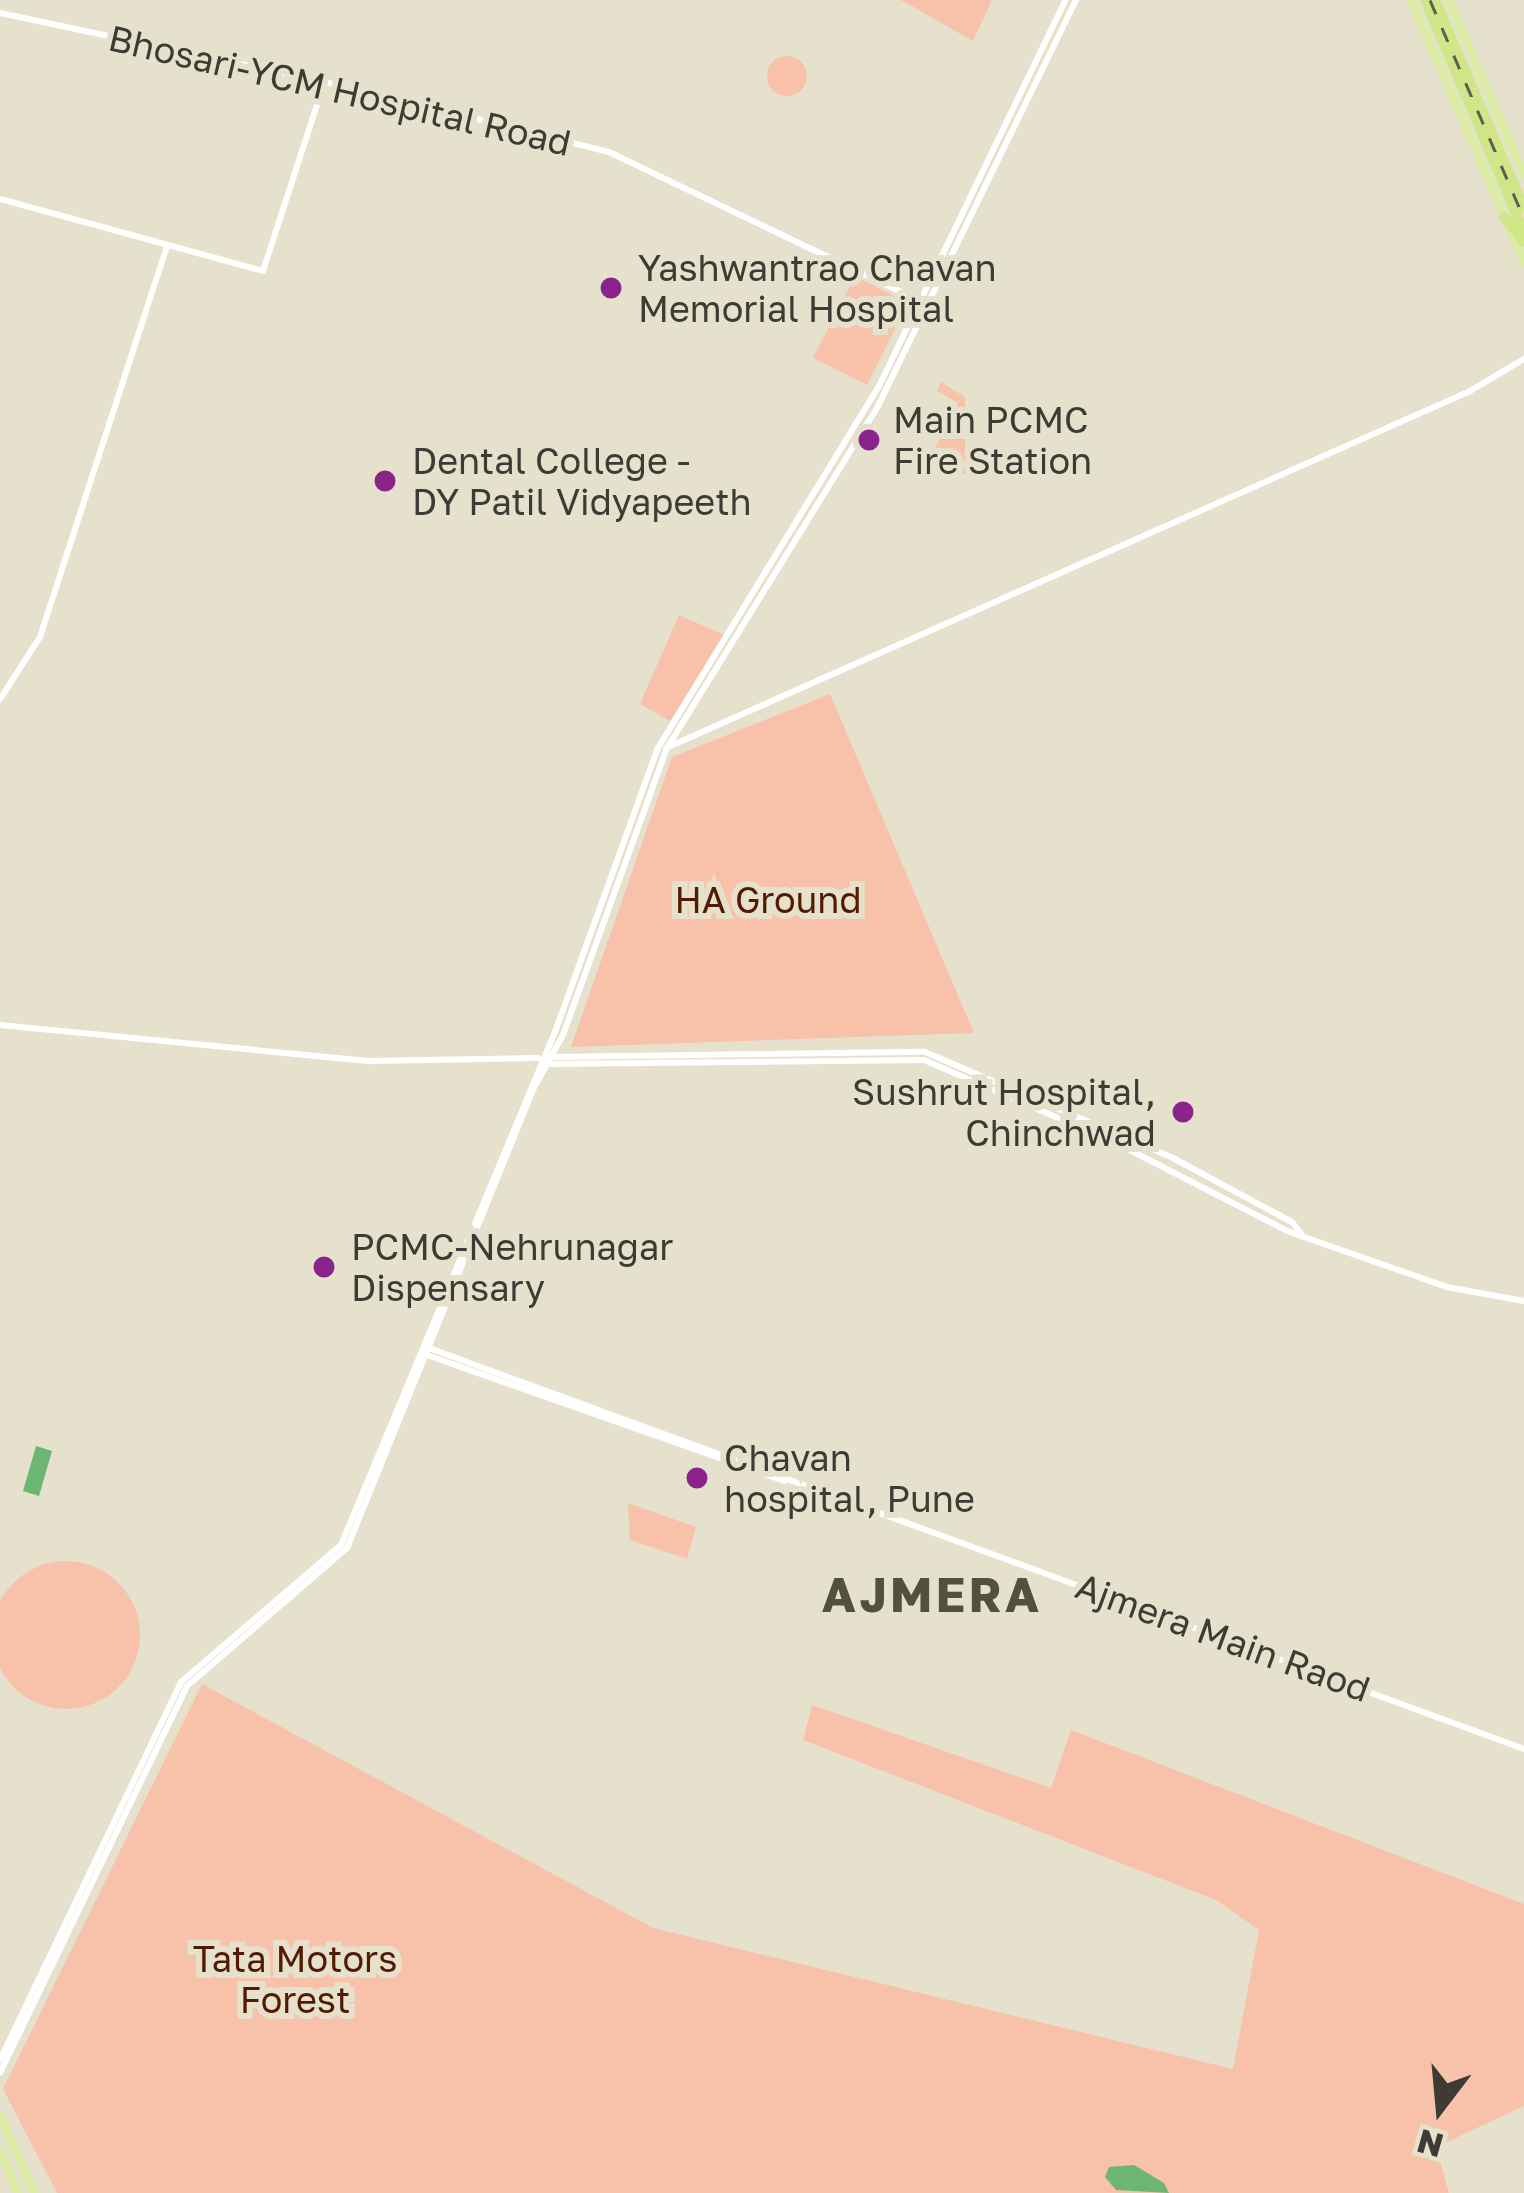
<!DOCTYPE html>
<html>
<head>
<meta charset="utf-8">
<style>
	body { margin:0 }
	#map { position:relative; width:1524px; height:2193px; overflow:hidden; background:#e6e1cd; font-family:"Golos Text",sans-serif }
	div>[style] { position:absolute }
	.green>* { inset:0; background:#f8c1aa }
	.round { border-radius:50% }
	.water>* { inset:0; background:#6cb671 }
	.tertiary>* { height:6px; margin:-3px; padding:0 3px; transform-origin:3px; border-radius:3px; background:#fff }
	.primary>* { height:9px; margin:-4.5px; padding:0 4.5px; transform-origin:4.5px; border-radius:4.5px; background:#dceca5 }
	.trunk>* { height:10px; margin:-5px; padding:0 5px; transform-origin:5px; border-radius:5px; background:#d0e687 }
	.rail>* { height:3px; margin-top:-1.5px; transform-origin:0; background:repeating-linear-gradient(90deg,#5f5d52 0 15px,transparent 0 30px) }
	.dots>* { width:33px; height:33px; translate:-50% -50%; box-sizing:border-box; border:6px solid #e6e1cd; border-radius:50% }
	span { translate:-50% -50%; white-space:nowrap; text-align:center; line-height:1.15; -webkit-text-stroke:12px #e6e1cd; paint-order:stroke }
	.street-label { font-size:36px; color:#3d3b33 }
	.poi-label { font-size:36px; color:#3d3b33 }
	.left { translate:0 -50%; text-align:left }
	.right { translate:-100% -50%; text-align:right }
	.park-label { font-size:36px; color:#521a00 }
	.district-label { font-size:48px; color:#54503f; font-weight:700; letter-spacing:3px }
	.north { position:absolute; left:1380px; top:2049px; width:120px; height:120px; -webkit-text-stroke:9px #e6e1cd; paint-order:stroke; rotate:196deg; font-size:33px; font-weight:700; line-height:48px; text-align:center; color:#3d3b33 }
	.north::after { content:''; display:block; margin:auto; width:42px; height:54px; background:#3d3b33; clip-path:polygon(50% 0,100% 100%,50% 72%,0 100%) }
</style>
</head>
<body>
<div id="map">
	<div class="green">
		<div style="clip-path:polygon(901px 0,992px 0,973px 41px)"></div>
		<div class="round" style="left:767px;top:56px;width:40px;height:40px"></div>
		<div style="clip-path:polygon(855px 276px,908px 303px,867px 385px,813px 358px)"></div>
		<div style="clip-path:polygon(941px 382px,965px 397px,965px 475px,931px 456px,958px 403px,937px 391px)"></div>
		<div style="clip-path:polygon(679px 615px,724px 635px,670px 721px,640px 704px)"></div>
		<div style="clip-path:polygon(830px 694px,974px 1033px,571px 1047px,672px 757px)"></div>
		<div style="clip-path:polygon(628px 1503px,696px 1527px,687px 1559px,630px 1540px)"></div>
		<div class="round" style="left:-8px;top:1561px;width:148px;height:148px"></div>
		<div style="clip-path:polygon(202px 1684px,653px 1928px,1233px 2069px,1259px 1930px,1216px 1900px,803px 1740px,812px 1705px,1051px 1788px,1071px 1730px,1524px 1904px,1524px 2106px,1436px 2147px,1449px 2193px,57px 2193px,3px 2089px)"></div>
	</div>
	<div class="water">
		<div style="clip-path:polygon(36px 1446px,52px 1451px,39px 1496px,23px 1491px)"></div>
		<div style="clip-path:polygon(1134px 2165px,1164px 2183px,1169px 2193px,1116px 2190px,1105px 2177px,1109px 2167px)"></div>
	</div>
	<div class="tertiary">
		<div style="left:0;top:13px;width:366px;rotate:12deg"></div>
		<div style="left:358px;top:89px;width:259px;rotate:14.1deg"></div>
		<div style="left:609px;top:152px;width:349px;rotate:25.6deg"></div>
		<div style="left:0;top:199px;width:273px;rotate:15.3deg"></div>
		<div style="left:263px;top:271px;width:198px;rotate:-72deg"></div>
		<div style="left:0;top:699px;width:74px;rotate:-57.2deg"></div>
		<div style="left:40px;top:637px;width:411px;rotate:-72deg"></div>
		<div style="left:666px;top:748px;width:880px;rotate:-23.94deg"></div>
		<div style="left:1470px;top:391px;width:63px;rotate:-30.7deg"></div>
		<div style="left:0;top:1025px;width:372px;rotate:5.6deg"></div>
		<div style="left:370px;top:1061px;width:168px;rotate:-1deg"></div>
		<div style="left:551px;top:1057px;width:374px;rotate:-0.8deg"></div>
		<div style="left:925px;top:1052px;width:270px;rotate:23.1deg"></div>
		<div style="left:1173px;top:1158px;width:135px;rotate:28.3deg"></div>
		<div style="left:1292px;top:1222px;width:16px;rotate:52deg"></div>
		<div style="left:545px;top:1064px;width:379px;rotate:-0.6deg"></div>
		<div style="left:924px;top:1060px;width:214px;rotate:23.4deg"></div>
		<div style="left:1120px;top:1145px;width:188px;rotate:27.2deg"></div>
		<div style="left:1287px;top:1231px;width:170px;rotate:19.3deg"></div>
		<div style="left:1447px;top:1287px;width:78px;rotate:10.3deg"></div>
		<div style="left:429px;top:1348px;width:1166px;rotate:20.11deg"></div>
		<div style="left:427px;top:1355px;width:379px;rotate:19.4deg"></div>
		<div style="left:0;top:2060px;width:419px;rotate:-64.4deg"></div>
		<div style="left:181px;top:1682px;width:211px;rotate:-40.6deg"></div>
		<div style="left:341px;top:1545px;width:556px;rotate:-67.36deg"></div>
		<div style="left:555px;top:1032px;width:302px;rotate:-70.1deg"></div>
		<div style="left:658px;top:748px;width:424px;rotate:-58.6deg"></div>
		<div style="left:879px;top:386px;width:429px;rotate:-64.2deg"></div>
		<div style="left:0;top:2073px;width:430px;rotate:-64.2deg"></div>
		<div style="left:187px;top:1686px;width:211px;rotate:-40.8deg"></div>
		<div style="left:347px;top:1548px;width:499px;rotate:-67.9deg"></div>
		<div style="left:535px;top:1086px;width:58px;rotate:-61.2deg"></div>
		<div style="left:563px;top:1035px;width:305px;rotate:-70.1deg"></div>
		<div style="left:667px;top:748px;width:402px;rotate:-58.3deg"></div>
		<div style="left:878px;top:406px;width:452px;rotate:-64deg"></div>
	</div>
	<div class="primary">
		<div style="left:1411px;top:0;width:286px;rotate:66.7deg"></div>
		<div style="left:1448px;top:0;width:191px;rotate:66.5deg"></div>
		<div style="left:0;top:2116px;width:84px;rotate:66.2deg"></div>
		<div style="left:0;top:2152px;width:45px;rotate:66.3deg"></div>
	</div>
	<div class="trunk">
		<div style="left:1425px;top:0;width:252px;rotate:66.9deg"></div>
		<div style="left:1435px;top:0;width:226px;rotate:66.8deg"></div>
		<div style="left:1504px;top:217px;width:32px;rotate:51deg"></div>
	</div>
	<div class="rail">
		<div style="left:1430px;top:0;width:237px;rotate:66.7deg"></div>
	</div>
	<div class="dots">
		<div style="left:611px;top:288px;background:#8a238a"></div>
		<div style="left:869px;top:440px;background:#8a238a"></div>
		<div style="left:385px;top:481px;background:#8a238a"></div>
		<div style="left:1183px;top:1112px;background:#8a238a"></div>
		<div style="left:324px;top:1267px;background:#8a238a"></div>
		<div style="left:697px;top:1478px;background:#8a238a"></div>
	</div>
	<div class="street-label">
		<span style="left:340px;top:90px;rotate:13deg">Bhosari-YCM Hospital Road</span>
		<span style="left:1223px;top:1637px;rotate:20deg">Ajmera Main Raod</span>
	</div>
	<div class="poi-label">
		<span class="left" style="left:638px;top:288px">Yashwantrao Chavan<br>Memorial Hospital</span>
		<span class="left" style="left:893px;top:440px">Main PCMC<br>Fire Station</span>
		<span class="left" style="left:412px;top:481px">Dental College -<br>DY Patil Vidyapeeth</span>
		<span class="right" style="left:1156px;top:1112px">Sushrut Hospital,<br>Chinchwad</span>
		<span class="left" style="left:351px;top:1267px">PCMC-Nehrunagar<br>Dispensary</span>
		<span class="left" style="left:724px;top:1478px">Chavan<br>hospital, Pune</span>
	</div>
	<div class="park-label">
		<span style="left:768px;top:900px">HA Ground</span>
		<span style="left:295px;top:1979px">Tata Motors<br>Forest</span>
	</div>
	<div class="district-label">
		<span style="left:932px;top:1595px">AJMERA</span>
	</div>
	<div class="north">N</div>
</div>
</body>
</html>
